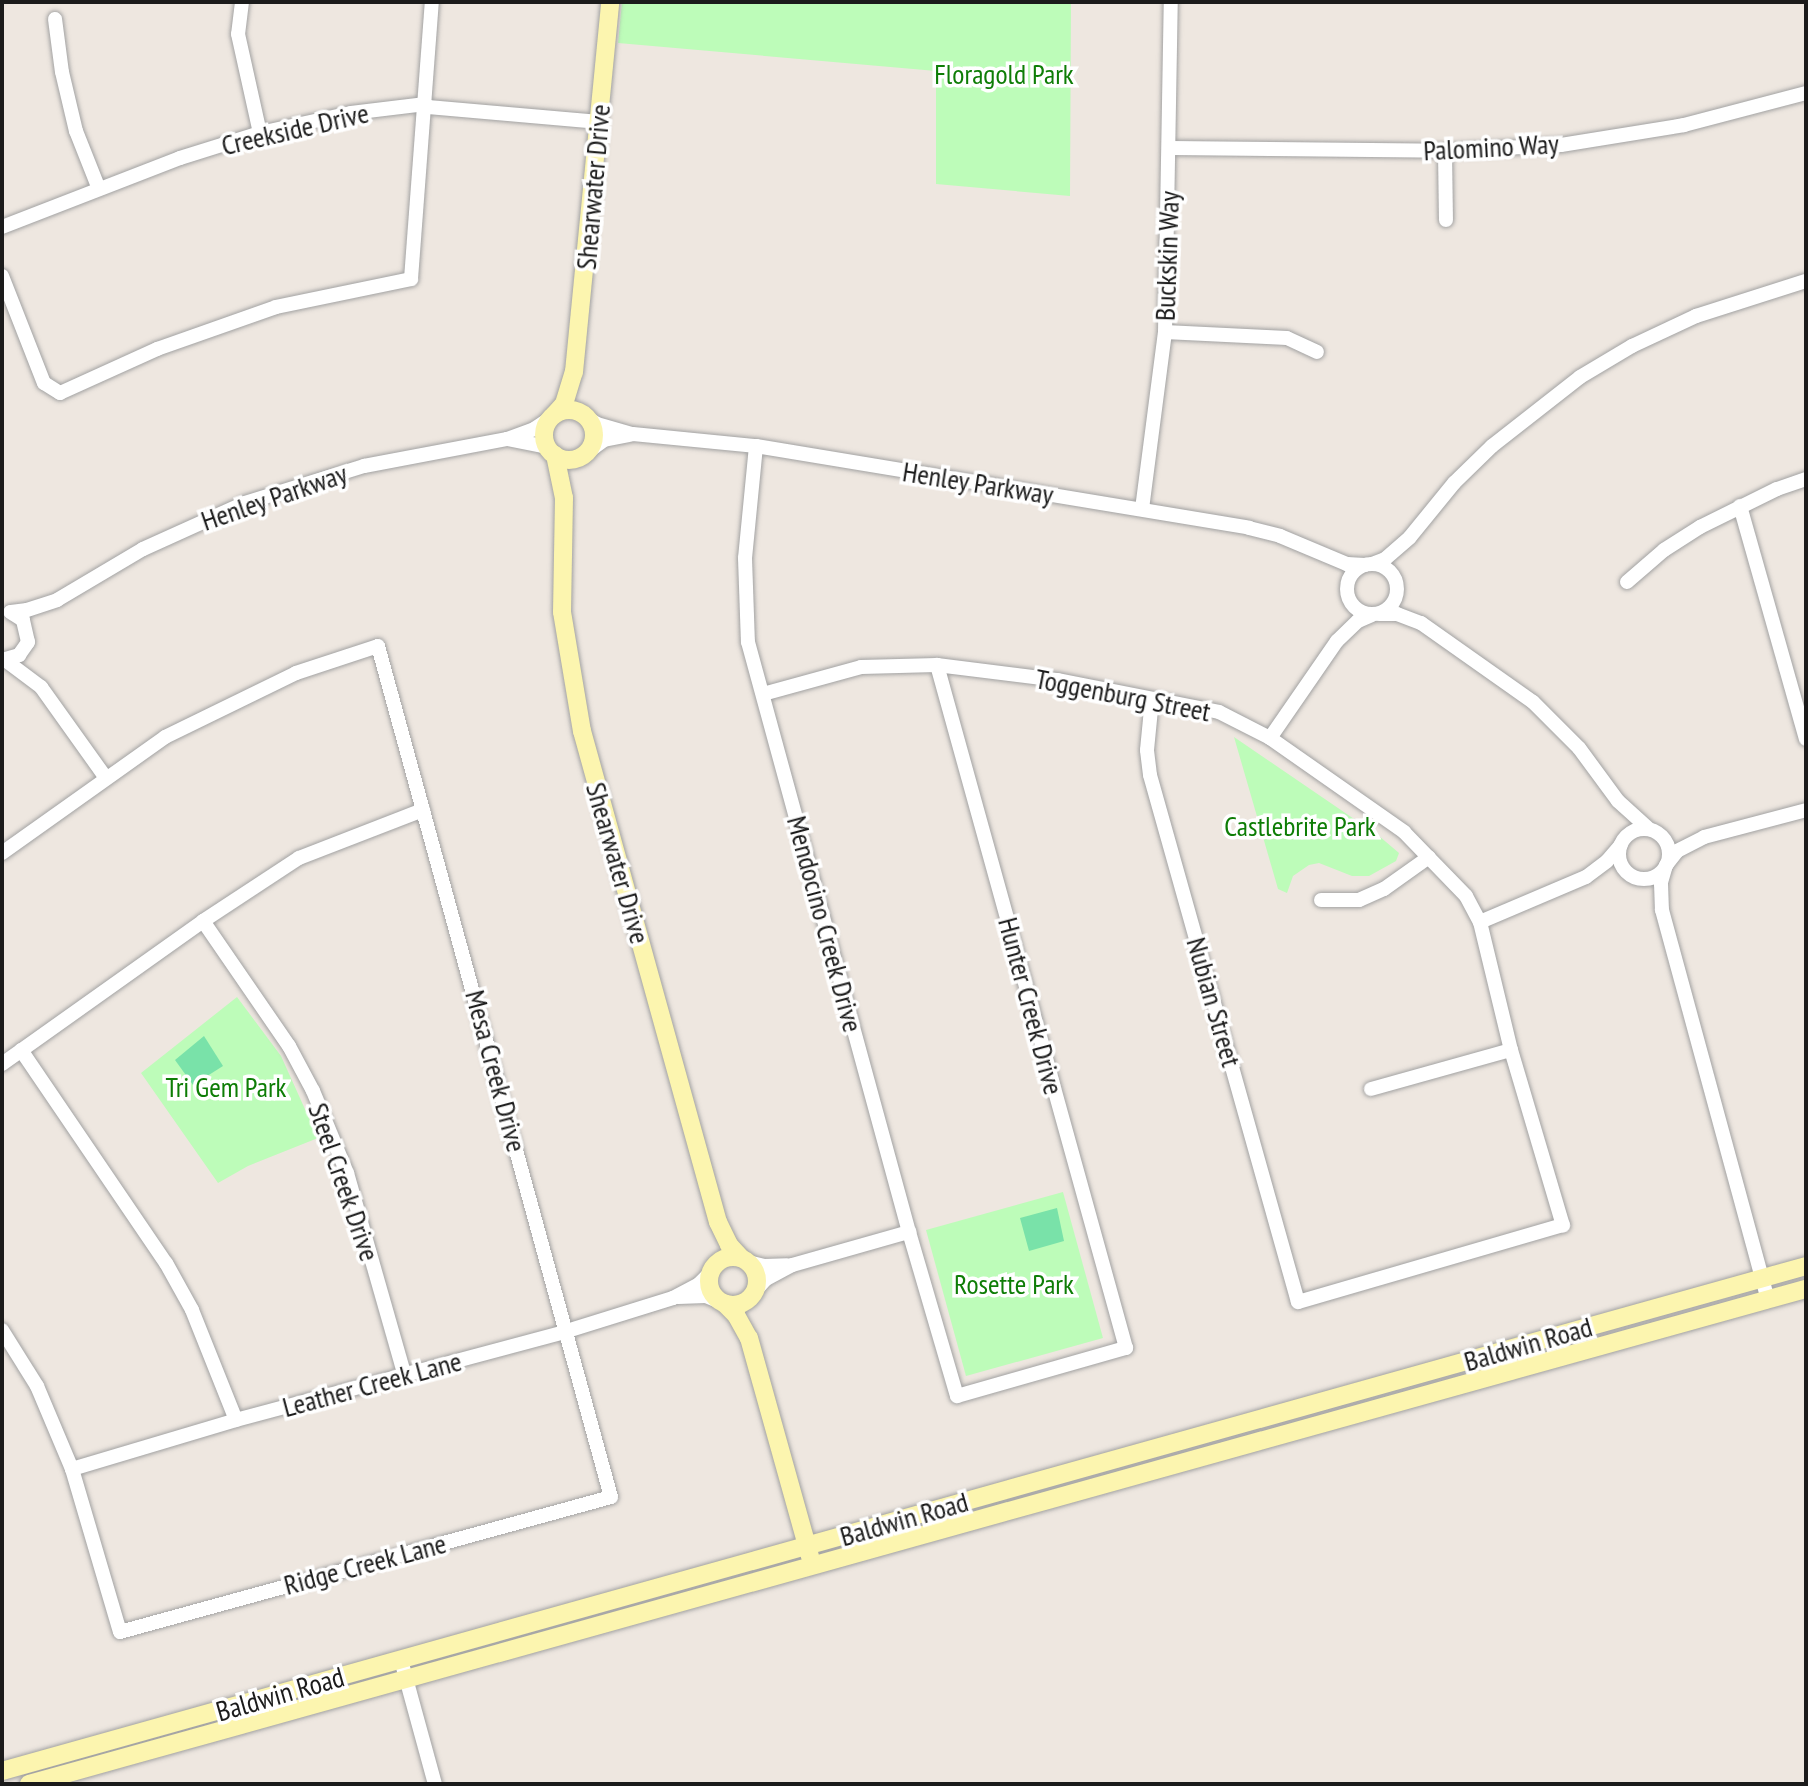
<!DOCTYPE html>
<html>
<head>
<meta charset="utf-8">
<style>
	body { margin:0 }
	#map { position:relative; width:1808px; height:1786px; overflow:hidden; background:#eee7e0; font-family:"PT Sans Narrow",sans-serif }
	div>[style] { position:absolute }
	.park>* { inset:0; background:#bdfcb9 }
	.pitch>* { inset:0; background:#79e2a9 }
	.roads { filter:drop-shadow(0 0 2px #a2a2a2) drop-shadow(0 0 2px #a2a2a2) }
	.street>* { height:14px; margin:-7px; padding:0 7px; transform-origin:7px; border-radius:7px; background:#fff }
	.street>.ring { margin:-7px; padding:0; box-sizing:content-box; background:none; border:14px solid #fff; border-radius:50% }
	.secondary>* { height:18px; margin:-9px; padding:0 9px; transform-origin:9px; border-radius:9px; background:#fcf5af }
	.secondary>.ring { margin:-9px; padding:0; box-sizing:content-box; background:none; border:18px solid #fcf5af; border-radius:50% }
	span { translate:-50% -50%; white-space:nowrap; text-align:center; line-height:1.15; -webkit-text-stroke:7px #fff; paint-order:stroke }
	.park-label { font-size:28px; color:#0e7d06 }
	.street-label { font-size:28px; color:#1b1b1b }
	.frame { position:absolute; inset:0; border:4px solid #1b1b1b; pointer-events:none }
</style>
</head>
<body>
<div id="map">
	<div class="park">
		<div style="clip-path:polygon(622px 2px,1071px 2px,1070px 196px,936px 184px,936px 71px,618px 43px)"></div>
		<div style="clip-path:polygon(1234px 737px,1379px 836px,1399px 853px,1396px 861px,1369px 876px,1352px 876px,1319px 863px,1309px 865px,1293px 876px,1287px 893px,1278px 889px)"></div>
		<div style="clip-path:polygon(237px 997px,281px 1056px,318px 1138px,248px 1166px,218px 1183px,141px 1073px)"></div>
		<div style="clip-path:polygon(1063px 1192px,1103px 1338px,966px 1376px,926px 1230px)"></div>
	</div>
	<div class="pitch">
		<div style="clip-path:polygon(204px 1036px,223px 1066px,193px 1085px,175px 1060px)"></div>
		<div style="clip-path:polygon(1057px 1208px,1064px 1241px,1029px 1251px,1020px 1218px)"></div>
	</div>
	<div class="roads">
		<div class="street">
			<div style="left:242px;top:2px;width:32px;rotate:97deg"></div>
			<div style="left:238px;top:34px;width:101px;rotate:77.5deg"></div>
			<div style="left:55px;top:19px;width:53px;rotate:82.5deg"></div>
			<div style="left:62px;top:72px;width:61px;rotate:76.7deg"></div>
			<div style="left:76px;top:131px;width:62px;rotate:68.4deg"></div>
			<div style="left:1171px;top:148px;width:274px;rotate:0.6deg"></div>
			<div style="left:1445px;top:151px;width:116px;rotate:-3deg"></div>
			<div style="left:1561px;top:145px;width:125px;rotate:-9.2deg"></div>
			<div style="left:1684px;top:125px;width:126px;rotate:-14.7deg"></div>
			<div style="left:1445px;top:151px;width:69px;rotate:89.2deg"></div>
			<div style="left:2px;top:227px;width:191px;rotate:-21.2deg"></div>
			<div style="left:180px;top:158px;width:84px;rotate:-17.4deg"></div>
			<div style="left:260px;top:133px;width:93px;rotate:-12.4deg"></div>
			<div style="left:351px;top:113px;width:75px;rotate:-6.9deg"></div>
			<div style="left:425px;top:104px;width:4px;rotate:45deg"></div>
			<div style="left:428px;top:107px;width:172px;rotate:5deg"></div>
			<div style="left:2px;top:276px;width:115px;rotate:68.6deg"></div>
			<div style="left:44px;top:383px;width:19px;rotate:32deg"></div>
			<div style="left:60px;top:393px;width:107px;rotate:-24.4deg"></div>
			<div style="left:157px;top:349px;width:126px;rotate:-19.4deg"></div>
			<div style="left:276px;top:307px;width:138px;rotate:-11.7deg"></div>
			<div style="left:411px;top:279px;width:278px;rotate:-85.7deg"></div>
			<div style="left:1165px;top:332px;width:122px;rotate:2.8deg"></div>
			<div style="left:1287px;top:338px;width:33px;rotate:25deg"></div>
			<div style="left:586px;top:417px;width:13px;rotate:32deg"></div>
			<div style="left:597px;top:424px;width:37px;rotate:16deg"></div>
			<div style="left:633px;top:434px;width:124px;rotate:5.6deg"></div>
			<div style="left:756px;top:446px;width:500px;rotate:9.4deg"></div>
			<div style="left:1249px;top:528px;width:32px;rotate:14deg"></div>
			<div style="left:1280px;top:536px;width:73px;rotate:22.7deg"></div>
			<div style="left:1347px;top:564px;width:18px;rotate:3deg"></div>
			<div style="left:507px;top:439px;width:37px;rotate:11deg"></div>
			<div style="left:543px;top:446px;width:11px;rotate:38deg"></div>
			<div style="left:756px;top:446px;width:113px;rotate:95.6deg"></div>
			<div style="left:745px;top:558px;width:84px;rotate:88deg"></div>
			<div style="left:748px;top:642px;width:612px;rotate:74.74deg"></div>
			<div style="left:909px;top:1232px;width:171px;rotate:73.7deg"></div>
			<div style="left:957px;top:1396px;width:176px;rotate:-15.9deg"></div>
			<div style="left:1126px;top:1348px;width:709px;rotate:-105.47deg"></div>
			<div style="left:589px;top:451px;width:19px;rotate:-36deg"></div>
			<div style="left:604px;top:440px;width:25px;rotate:-11deg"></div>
			<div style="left:1740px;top:506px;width:242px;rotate:74.2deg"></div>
			<div style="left:1142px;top:509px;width:178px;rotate:-82.6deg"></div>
			<div style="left:1165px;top:332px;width:330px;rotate:-89deg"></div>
			<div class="ring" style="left:1347px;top:564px;width:36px;height:36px"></div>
			<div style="left:1372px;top:564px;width:14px;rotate:-21deg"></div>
			<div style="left:1385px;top:559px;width:33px;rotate:-41deg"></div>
			<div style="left:1410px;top:537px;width:70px;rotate:-50.8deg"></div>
			<div style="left:1454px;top:483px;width:53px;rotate:-44.2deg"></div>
			<div style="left:1492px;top:446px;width:112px;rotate:-38.1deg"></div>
			<div style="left:1580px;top:377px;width:61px;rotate:-30.8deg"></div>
			<div style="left:1632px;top:346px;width:71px;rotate:-25.1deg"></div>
			<div style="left:1696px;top:316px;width:115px;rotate:-17.7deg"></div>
			<div style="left:1627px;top:582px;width:49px;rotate:-40.9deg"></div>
			<div style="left:1664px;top:550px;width:43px;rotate:-32.6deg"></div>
			<div style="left:1700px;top:527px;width:86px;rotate:-26.3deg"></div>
			<div style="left:1777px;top:489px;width:31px;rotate:-19deg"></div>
			<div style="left:11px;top:612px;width:16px;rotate:-7deg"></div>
			<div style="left:27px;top:610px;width:32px;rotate:-18deg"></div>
			<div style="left:57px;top:600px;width:100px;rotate:-30.7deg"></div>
			<div style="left:143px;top:549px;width:112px;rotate:-24.3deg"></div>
			<div style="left:245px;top:503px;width:125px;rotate:-17.3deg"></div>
			<div style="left:364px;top:466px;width:146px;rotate:-10.7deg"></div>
			<div style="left:507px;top:439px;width:29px;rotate:-20deg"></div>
			<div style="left:534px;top:429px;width:22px;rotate:-34deg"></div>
			<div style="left:1379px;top:614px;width:18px"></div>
			<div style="left:1397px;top:614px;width:26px;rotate:21deg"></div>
			<div style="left:1421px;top:623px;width:137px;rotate:35.2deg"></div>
			<div style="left:1533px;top:702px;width:65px;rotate:45deg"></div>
			<div style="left:1579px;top:748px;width:66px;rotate:53.7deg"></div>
			<div style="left:1618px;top:801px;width:42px;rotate:42.1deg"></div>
			<div style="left:2px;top:660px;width:18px;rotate:-16deg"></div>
			<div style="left:19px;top:655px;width:16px;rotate:-55deg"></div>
			<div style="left:28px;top:642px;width:23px;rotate:-103deg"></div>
			<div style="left:23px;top:620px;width:15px;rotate:-148deg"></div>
			<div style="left:5px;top:660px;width:45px;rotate:36.9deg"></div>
			<div style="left:41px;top:687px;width:112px;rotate:54.5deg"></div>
			<div style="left:763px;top:694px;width:102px;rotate:-15.4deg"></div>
			<div style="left:861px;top:667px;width:76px;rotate:-1.5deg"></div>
			<div style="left:937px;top:665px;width:122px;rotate:7.1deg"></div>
			<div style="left:1058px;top:680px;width:164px;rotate:11.2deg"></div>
			<div style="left:1219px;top:712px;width:57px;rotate:27deg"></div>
			<div style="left:1270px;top:738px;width:164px;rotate:35deg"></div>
			<div style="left:1404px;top:832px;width:89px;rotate:45.9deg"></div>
			<div style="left:1466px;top:896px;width:30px;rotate:62deg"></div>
			<div style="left:1480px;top:922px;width:132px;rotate:76.4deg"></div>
			<div style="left:1511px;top:1050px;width:183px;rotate:73.5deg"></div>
			<div style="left:1563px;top:1225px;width:276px;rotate:163.8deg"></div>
			<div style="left:1298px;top:1302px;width:547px;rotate:-105.69deg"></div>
			<div style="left:1150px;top:775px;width:25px;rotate:-97deg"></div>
			<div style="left:1147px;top:750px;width:51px;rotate:-84.4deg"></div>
			<div style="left:1270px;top:738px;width:118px;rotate:-55.4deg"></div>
			<div style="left:1337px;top:641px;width:29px;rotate:-44deg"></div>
			<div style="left:1358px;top:621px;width:15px;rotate:-23deg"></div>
			<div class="ring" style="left:1619px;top:829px;width:36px;height:36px"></div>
			<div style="left:2px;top:853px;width:200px;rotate:-35.4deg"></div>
			<div style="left:165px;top:737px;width:146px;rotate:-26deg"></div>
			<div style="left:296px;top:673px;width:86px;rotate:-18.2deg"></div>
			<div style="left:378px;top:646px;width:882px;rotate:74.69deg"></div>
			<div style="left:611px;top:1497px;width:509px;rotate:164.63deg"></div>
			<div style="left:120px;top:1632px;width:170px;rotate:-106.4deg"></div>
			<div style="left:72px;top:1469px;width:90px;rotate:-112.9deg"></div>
			<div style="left:37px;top:1386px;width:66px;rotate:-122deg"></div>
			<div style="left:1667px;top:864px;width:16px;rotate:-52deg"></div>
			<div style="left:1677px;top:851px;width:30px;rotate:-27deg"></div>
			<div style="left:1704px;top:837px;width:106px;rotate:-14.8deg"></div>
			<div style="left:1666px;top:865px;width:19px;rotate:106deg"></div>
			<div style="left:1661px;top:883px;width:27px;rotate:88deg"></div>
			<div style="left:1662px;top:910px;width:403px;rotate:74.8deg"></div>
			<div style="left:1321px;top:900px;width:38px"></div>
			<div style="left:1359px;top:900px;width:27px;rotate:-24deg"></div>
			<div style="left:1384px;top:889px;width:55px;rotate:-35.4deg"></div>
			<div style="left:203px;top:921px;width:152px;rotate:55.5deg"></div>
			<div style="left:289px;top:1046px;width:51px;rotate:61.9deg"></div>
			<div style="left:313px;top:1091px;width:89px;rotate:67.5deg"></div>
			<div style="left:347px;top:1173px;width:211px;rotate:74.1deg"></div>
			<div style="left:1480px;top:922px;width:115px;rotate:-23deg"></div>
			<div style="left:1586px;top:877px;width:26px;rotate:-37deg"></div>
			<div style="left:1607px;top:861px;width:21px;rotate:-49deg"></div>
			<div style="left:21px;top:1050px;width:258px;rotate:55.8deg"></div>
			<div style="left:166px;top:1263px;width:54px;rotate:61deg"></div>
			<div style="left:192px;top:1310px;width:118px;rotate:68.2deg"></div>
			<div style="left:2px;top:1064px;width:247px;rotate:-35.4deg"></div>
			<div style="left:203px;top:921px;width:115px;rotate:-33.3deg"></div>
			<div style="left:299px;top:858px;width:133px;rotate:-21.2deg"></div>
			<div style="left:1371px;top:1089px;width:145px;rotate:-15.6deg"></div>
			<div style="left:748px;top:1262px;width:16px;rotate:14deg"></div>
			<div style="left:764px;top:1266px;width:23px;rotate:-2deg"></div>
			<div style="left:756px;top:1290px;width:15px;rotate:-48deg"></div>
			<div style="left:766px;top:1279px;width:30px;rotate:-28deg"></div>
			<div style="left:792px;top:1265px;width:122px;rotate:-15.8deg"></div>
			<div style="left:678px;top:1297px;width:28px;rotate:-2deg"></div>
			<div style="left:706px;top:1296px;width:13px;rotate:23deg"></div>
			<div style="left:72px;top:1469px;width:171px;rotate:-16.6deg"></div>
			<div style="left:236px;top:1420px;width:343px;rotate:-15deg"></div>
			<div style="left:567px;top:1331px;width:111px;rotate:-17.3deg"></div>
			<div style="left:673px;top:1298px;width:30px;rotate:-28deg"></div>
			<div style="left:699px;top:1284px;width:16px;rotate:-45deg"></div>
			<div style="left:401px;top:1660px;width:129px;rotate:74.7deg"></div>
		</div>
		<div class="secondary">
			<div class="ring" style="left:544px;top:410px;width:32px;height:32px"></div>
			<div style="left:554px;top:415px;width:15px;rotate:-48deg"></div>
			<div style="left:564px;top:404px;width:34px;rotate:-73deg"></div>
			<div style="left:574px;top:372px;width:372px;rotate:-84.4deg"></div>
			<div style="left:555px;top:455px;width:44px;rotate:78.2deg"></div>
			<div style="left:564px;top:498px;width:114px;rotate:91deg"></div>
			<div style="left:562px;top:612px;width:121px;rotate:80.5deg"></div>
			<div style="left:582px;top:731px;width:509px;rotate:74.52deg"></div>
			<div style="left:718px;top:1222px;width:25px;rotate:64deg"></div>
			<div style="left:729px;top:1245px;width:18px;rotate:47deg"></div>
			<div class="ring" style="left:709px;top:1257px;width:30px;height:30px"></div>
			<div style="left:725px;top:1304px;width:16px;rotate:45deg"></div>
			<div style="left:736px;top:1315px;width:26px;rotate:61deg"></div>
			<div style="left:749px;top:1338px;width:227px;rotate:74.4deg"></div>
			<div style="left:2px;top:1771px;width:1873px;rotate:-15.64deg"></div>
			<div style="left:29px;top:1784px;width:1845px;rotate:-15.57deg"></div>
		</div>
	</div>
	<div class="park-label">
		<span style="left:1004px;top:74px">Floragold Park</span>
		<span style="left:1300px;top:826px">Castlebrite Park</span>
		<span style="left:226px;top:1087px">Tri Gem Park</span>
		<span style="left:1014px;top:1284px">Rosette Park</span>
	</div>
	<div class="street-label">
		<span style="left:295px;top:129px;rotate:-13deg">Creekside Drive</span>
		<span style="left:1491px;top:147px;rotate:-3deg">Palomino Way</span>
		<span style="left:593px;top:187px;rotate:-85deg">Shearwater Drive</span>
		<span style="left:1167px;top:256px;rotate:-88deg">Buckskin Way</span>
		<span style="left:978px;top:483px;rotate:9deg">Henley Parkway</span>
		<span style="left:274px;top:497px;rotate:-19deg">Henley Parkway</span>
		<span style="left:1123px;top:695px;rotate:11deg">Toggenburg Street</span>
		<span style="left:618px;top:863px;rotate:74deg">Shearwater Drive</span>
		<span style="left:825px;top:924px;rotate:75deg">Mendocino Creek Drive</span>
		<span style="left:1214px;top:1002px;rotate:74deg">Nubian Street</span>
		<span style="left:1031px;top:1006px;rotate:75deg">Hunter Creek Drive</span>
		<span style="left:496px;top:1071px;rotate:75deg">Mesa Creek Drive</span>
		<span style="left:344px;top:1182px;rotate:71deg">Steel Creek Drive</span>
		<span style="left:1528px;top:1344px;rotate:-16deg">Baldwin Road</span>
		<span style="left:372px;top:1384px;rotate:-15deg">Leather Creek Lane</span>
		<span style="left:904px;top:1519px;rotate:-16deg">Baldwin Road</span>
		<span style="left:365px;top:1564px;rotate:-15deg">Ridge Creek Lane</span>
		<span style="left:280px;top:1694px;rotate:-16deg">Baldwin Road</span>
	</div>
	<div class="frame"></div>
</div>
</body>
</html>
